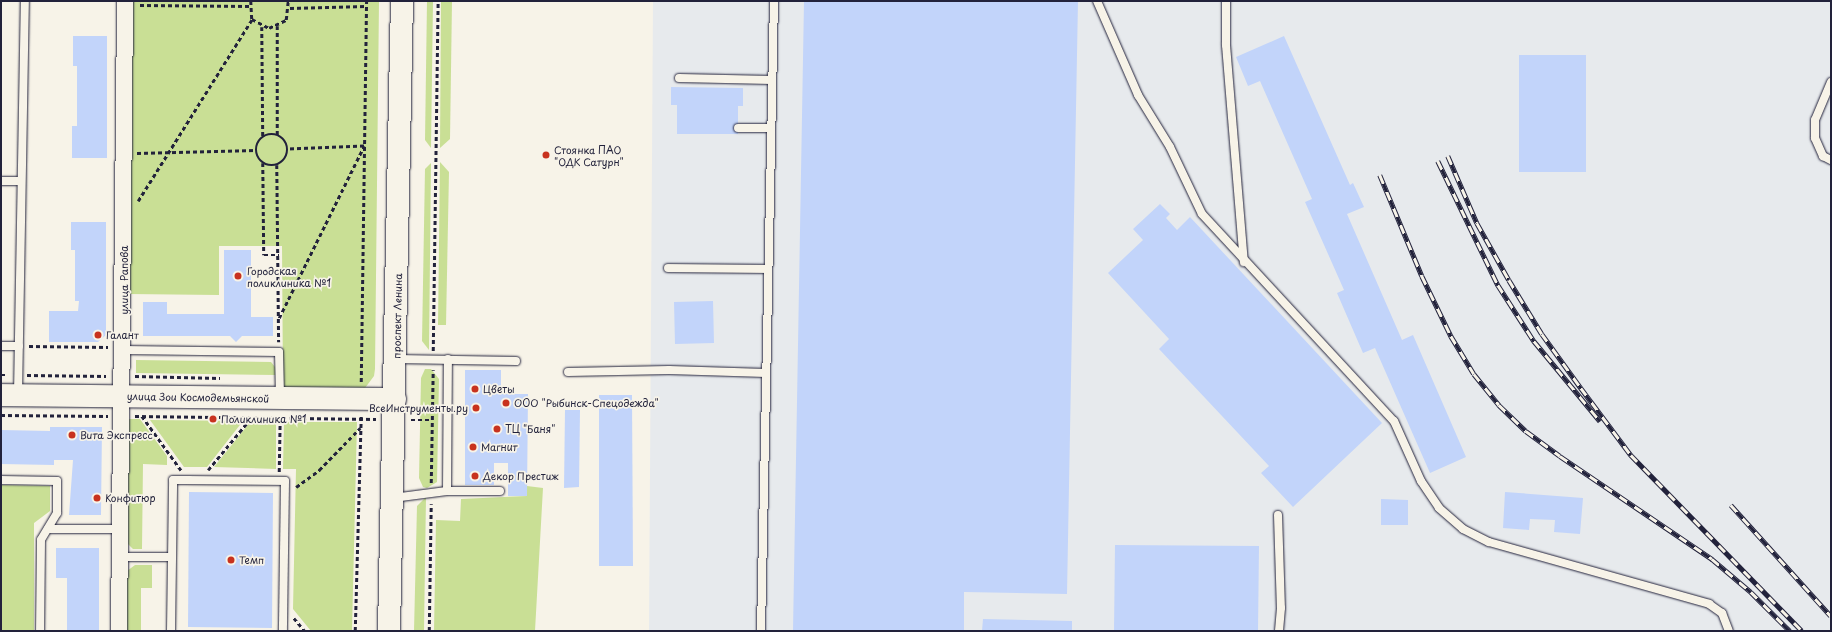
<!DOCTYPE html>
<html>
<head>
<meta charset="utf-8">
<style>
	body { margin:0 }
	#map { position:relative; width:1832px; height:632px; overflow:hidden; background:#f7f3e8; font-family:"Playpen Sans",sans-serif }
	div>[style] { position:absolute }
	.built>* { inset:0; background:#e7eaed }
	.green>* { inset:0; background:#c9df95 }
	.building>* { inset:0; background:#c2d4fa }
	.path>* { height:2.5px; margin-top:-1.25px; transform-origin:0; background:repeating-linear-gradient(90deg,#22223b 0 4px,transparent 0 7px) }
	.path>.ring { margin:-1.25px; padding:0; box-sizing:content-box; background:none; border:2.5px solid #22223b; border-radius:50% }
	.roads { filter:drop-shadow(0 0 1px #22223b) drop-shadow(0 0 1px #22223b) }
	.lane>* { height:8px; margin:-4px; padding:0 4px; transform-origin:4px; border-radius:4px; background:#f7f3e8 }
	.street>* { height:16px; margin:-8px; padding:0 8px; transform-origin:8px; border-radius:8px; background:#f7f3e8 }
	.secondary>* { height:22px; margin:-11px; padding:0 11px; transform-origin:11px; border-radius:11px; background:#f7f3e8 }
	.rail>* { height:4.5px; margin-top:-2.25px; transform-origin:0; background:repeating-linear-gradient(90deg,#f7f3e8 0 9px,#22223b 0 18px); box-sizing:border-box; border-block:1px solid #22223b }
	.dots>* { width:11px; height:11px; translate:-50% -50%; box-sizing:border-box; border:2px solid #f7f3e8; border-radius:50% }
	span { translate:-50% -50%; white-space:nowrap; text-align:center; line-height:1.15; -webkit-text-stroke:3.5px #f7f3e8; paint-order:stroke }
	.poi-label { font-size:10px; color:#22223b }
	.left { translate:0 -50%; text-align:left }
	.right { translate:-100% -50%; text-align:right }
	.street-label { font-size:10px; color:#22223b }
	.frame { position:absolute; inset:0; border:2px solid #22223b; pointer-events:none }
</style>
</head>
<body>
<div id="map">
	<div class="built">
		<div style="clip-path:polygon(653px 1px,1831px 1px,1831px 631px,649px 631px)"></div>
	</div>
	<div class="green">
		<div style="clip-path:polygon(131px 1px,379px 1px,375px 369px,374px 376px,365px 388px,287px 390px,283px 386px,282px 246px,219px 246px,219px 295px,128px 294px)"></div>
		<div style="clip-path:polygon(427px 1px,433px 1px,431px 148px,425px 140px)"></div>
		<div style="clip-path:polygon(441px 1px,452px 1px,450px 139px,440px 148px)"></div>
		<div style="clip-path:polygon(440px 162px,449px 172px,446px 325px,438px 325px)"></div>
		<div style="clip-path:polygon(431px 163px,429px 350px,422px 341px,425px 169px)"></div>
		<div style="clip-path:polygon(136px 360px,271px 362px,275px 367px,276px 375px,136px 373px)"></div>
		<div style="clip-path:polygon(425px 369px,431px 369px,439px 379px,437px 482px,427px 488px,423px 487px,419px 478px,421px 378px)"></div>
		<div style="clip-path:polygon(128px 419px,140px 419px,167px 456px,167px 465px,143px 464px,142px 549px,133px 549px,128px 544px)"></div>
		<div style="clip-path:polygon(150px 420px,243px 421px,207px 467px,184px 467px)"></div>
		<div style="clip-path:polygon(251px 421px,276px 422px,276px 469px,214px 467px)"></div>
		<div style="clip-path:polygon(284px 422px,357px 422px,352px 631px,311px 631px,293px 609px,296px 469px,283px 469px)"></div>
		<div style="clip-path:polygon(1px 485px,50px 486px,50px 511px,34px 523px,34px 630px,1px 630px)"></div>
		<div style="clip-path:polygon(527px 486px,543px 488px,535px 631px,434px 631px,436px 520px,460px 521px,461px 499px,527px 496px)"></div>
		<div style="clip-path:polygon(426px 497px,424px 631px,414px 631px,417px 506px)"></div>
		<div style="clip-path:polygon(135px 565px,152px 565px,152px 588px,141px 588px,141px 631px,125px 631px,127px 571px)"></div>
	</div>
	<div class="building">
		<div style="clip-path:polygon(804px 1px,1078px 1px,1067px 594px,964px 592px,964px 631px,793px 631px)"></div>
		<div style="clip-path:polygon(73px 36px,107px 36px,107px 158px,72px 158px,72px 126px,77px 126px,77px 66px,73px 66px)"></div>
		<div style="clip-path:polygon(1284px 36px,1350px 185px,1353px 183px,1364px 207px,1347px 214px,1402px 340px,1413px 335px,1466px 457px,1430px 473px,1375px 348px,1363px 353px,1337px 293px,1344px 290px,1305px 202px,1312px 199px,1260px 81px,1248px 86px,1236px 57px)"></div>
		<div style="clip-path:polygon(1519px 55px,1586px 55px,1586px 172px,1519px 172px)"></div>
		<div style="clip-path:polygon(671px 87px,743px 88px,743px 106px,738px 106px,738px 134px,677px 134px,677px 105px,671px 105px)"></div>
		<div style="clip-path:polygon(1160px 204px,1170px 214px,1166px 218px,1177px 230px,1190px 217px,1382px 423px,1293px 507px,1261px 473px,1269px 466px,1159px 349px,1169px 339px,1108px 273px,1143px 240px,1133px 229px)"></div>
		<div style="clip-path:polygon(71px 222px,106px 222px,106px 335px,98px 342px,49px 342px,49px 311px,78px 311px,79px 301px,75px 301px,75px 250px,71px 250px)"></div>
		<div style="clip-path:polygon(224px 250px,251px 250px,251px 317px,273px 317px,273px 336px,242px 336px,236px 342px,230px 336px,143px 336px,143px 302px,167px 302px,167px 314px,224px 314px)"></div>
		<div style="clip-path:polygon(713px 301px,714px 343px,675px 344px,674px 302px)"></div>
		<div style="clip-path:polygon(465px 370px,501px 370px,501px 394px,528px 394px,527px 496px,508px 496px,508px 463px,494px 463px,494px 485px,465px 485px)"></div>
		<div style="clip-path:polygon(599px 395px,632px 395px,633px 566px,599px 566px)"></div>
		<div style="clip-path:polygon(565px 410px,580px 410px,579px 487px,564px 488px)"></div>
		<div style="clip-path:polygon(50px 427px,102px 427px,101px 515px,69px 515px,73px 460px,54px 460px,54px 465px,1px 464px,1px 430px,50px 431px)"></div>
		<div style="clip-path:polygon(189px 492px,273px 493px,272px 628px,188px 627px)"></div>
		<div style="clip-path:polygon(1505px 492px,1583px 498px,1580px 534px,1554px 532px,1555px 520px,1530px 519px,1529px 530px,1503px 528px)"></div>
		<div style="clip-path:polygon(1381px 499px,1408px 500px,1408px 525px,1381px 525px)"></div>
		<div style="clip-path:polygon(1115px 545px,1259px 546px,1258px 631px,1114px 631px)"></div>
		<div style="clip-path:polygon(56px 548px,99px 548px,99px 631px,67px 631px,67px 578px,56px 578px)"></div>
		<div style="clip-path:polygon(983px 619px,1072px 621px,1072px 631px,982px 631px)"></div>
	</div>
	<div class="path">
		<div style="left:251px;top:1px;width:18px;rotate:87deg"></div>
		<div style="left:252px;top:19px;width:19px;rotate:28deg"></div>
		<div style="left:269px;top:28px;width:19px;rotate:-25deg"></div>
		<div style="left:286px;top:20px;width:19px;rotate:-84deg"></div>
		<div style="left:140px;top:5px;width:109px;rotate:0.5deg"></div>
		<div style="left:290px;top:8px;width:76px;rotate:-1.5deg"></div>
		<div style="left:262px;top:27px;width:110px;rotate:89.5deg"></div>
		<div class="ring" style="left:256px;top:134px;width:29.5px;height:29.5px"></div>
		<div style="left:277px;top:135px;width:109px;rotate:-90deg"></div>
		<div style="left:137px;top:153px;width:119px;rotate:-1.4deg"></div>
		<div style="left:263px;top:163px;width:92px;rotate:89.4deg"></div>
		<div style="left:264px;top:255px;width:15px"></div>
		<div style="left:277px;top:165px;width:177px;rotate:89.4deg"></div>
		<div style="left:138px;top:201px;width:215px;rotate:-57.9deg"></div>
		<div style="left:279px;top:318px;width:192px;rotate:-63.7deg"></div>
		<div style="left:364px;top:146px;width:76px;rotate:177.7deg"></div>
		<div style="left:29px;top:346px;width:79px;rotate:0.7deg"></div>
		<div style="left:433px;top:351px;width:350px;rotate:-89.2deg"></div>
		<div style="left:1px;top:375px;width:7px"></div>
		<div style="left:27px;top:375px;width:79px;rotate:0.7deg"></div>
		<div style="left:135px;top:376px;width:85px;rotate:1.3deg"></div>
		<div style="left:361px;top:382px;width:381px;rotate:-89.2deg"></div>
		<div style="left:1px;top:415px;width:107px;rotate:0.5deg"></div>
		<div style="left:135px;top:416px;width:241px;rotate:0.7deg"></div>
		<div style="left:142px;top:416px;width:67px;rotate:54.2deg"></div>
		<div style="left:411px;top:420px;width:21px"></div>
		<div style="left:208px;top:470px;width:67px;rotate:-50.4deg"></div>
		<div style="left:279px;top:472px;width:55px;rotate:-89deg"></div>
		<div style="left:431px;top:483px;width:113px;rotate:-89deg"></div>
		<div style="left:296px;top:487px;width:29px;rotate:-36deg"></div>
		<div style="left:319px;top:470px;width:59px;rotate:-45.7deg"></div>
		<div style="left:294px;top:618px;width:17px;rotate:50deg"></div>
		<div style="left:355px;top:631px;width:216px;rotate:-88.4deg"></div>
		<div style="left:429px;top:631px;width:127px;rotate:-89.1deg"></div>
	</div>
	<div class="roads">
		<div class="lane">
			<div style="left:1097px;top:1px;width:103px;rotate:66.4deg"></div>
			<div style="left:1138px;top:95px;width:61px;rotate:58.4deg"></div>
			<div style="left:1170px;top:147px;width:74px;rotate:64.5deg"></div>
			<div style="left:1202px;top:214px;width:282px;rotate:47.2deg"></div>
			<div style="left:1394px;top:421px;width:66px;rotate:65.8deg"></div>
			<div style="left:1421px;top:481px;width:32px;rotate:56deg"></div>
			<div style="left:1439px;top:508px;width:32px;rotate:41deg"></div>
			<div style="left:1463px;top:529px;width:29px;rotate:27deg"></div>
			<div style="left:1489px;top:542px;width:229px;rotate:15.7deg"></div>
			<div style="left:1709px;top:604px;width:16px;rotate:35deg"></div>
			<div style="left:1722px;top:613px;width:19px;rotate:69deg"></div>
			<div style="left:1226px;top:1px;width:44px;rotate:90deg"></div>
			<div style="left:1226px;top:45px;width:218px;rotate:85.3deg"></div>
			<div style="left:679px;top:78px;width:93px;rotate:1.2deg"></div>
			<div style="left:1831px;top:82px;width:41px;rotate:112.8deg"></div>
			<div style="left:1815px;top:120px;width:18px;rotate:90deg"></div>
			<div style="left:1815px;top:138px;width:20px;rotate:66deg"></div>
			<div style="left:1823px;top:156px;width:9px;rotate:27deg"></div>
			<div style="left:738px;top:128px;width:33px"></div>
			<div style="left:1px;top:181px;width:20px"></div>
			<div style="left:668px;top:268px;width:100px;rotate:0.6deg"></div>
			<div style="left:1px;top:346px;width:18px"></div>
			<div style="left:123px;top:350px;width:156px;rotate:0.7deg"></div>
			<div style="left:279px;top:352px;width:45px;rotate:88.7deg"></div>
			<div style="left:396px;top:359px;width:120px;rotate:1deg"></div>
			<div style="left:568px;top:372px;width:101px;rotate:-1.1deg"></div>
			<div style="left:669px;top:370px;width:97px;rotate:1.8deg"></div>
			<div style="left:18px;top:394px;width:393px;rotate:-89deg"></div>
			<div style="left:1px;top:480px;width:56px;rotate:1deg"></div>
			<div style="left:57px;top:481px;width:32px;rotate:90deg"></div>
			<div style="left:57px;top:513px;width:31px;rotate:121deg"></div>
			<div style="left:41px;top:540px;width:91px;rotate:90.6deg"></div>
			<div style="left:447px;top:491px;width:132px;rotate:-89.6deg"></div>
			<div style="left:393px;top:498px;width:54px;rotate:-7.4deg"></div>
			<div style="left:447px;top:491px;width:53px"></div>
			<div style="left:1278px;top:515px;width:93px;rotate:88.2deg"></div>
			<div style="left:1281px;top:608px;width:23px;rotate:95deg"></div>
			<div style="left:48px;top:529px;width:73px"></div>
			<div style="left:121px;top:557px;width:51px"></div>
			<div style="left:171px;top:631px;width:151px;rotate:-89.2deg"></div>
			<div style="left:173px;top:480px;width:16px"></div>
			<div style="left:189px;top:480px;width:96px;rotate:0.6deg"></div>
			<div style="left:285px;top:481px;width:150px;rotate:90.8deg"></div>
			<div style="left:761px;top:631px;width:630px;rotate:-88.82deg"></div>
		</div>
		<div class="street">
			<div style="left:119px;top:631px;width:630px;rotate:-89.45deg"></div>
		</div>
		<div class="secondary">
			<div style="left:1px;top:395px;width:394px;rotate:0.6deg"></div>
			<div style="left:389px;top:631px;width:630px;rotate:-88.82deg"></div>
		</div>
	</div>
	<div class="rail">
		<div style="left:1448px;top:156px;width:73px;rotate:66.6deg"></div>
		<div style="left:1477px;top:223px;width:65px;rotate:60.7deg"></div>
		<div style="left:1509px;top:280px;width:63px;rotate:58.6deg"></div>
		<div style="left:1542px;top:334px;width:67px;rotate:54.2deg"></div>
		<div style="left:1581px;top:388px;width:84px;rotate:53.3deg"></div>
		<div style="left:1631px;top:455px;width:245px;rotate:45.8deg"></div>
		<div style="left:1438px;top:161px;width:138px;rotate:64.2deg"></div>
		<div style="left:1498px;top:285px;width:67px;rotate:57.3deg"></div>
		<div style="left:1534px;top:341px;width:104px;rotate:50.5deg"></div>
		<div style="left:1380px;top:175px;width:109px;rotate:67.4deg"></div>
		<div style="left:1422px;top:276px;width:67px;rotate:64.2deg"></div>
		<div style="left:1451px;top:336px;width:44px;rotate:58.8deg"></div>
		<div style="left:1474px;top:374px;width:40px;rotate:51deg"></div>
		<div style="left:1499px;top:405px;width:37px;rotate:44deg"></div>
		<div style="left:1526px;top:431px;width:42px;rotate:36.3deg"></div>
		<div style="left:1560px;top:456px;width:184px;rotate:34.1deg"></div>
		<div style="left:1712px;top:559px;width:51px;rotate:40.2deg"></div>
		<div style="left:1751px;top:592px;width:55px;rotate:45deg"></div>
		<div style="left:1731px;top:505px;width:149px;rotate:48deg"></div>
	</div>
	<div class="dots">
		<div style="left:546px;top:155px;background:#c8321e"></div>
		<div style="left:238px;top:276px;background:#c8321e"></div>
		<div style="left:98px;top:335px;background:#c8321e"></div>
		<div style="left:475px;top:389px;background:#c8321e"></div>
		<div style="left:506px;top:403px;background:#c8321e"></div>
		<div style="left:476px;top:408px;background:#c8321e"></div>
		<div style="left:213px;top:419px;background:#c8321e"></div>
		<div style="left:497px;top:429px;background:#c8321e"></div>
		<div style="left:72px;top:435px;background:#c8321e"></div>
		<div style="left:473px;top:447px;background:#c8321e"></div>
		<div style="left:475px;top:476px;background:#c8321e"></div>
		<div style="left:97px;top:498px;background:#c8321e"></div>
		<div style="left:231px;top:560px;background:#c8321e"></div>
	</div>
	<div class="poi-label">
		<span class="left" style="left:554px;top:155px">Стоянка ПАО<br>"ОДК Сатурн"</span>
		<span class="left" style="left:247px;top:276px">Городская<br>поликлиника №1</span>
		<span class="left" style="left:106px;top:335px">Галант</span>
		<span class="left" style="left:483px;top:389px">Цветы</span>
		<span class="left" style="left:514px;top:403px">ООО "Рыбинск-Спецодежда"</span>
		<span class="right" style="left:468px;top:408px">ВсеИнструменты.ру</span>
		<span class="left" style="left:221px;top:419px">Поликлиника №1</span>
		<span class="left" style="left:505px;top:429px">ТЦ "Баня"</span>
		<span class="left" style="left:80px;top:435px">Вита Экспресс</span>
		<span class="left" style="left:481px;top:447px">Магнит</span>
		<span class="left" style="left:483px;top:476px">Декор Престиж</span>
		<span class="left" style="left:105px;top:498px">Конфитюр</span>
		<span class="left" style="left:239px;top:560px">Темп</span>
	</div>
	<div class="street-label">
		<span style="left:124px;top:280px;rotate:-90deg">улица Рапова</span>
		<span style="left:397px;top:316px;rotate:-89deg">проспект Ленина</span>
		<span style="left:198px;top:397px;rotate:1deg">улица Зои Космодемьянской</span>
	</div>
	<div class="frame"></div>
</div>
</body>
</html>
